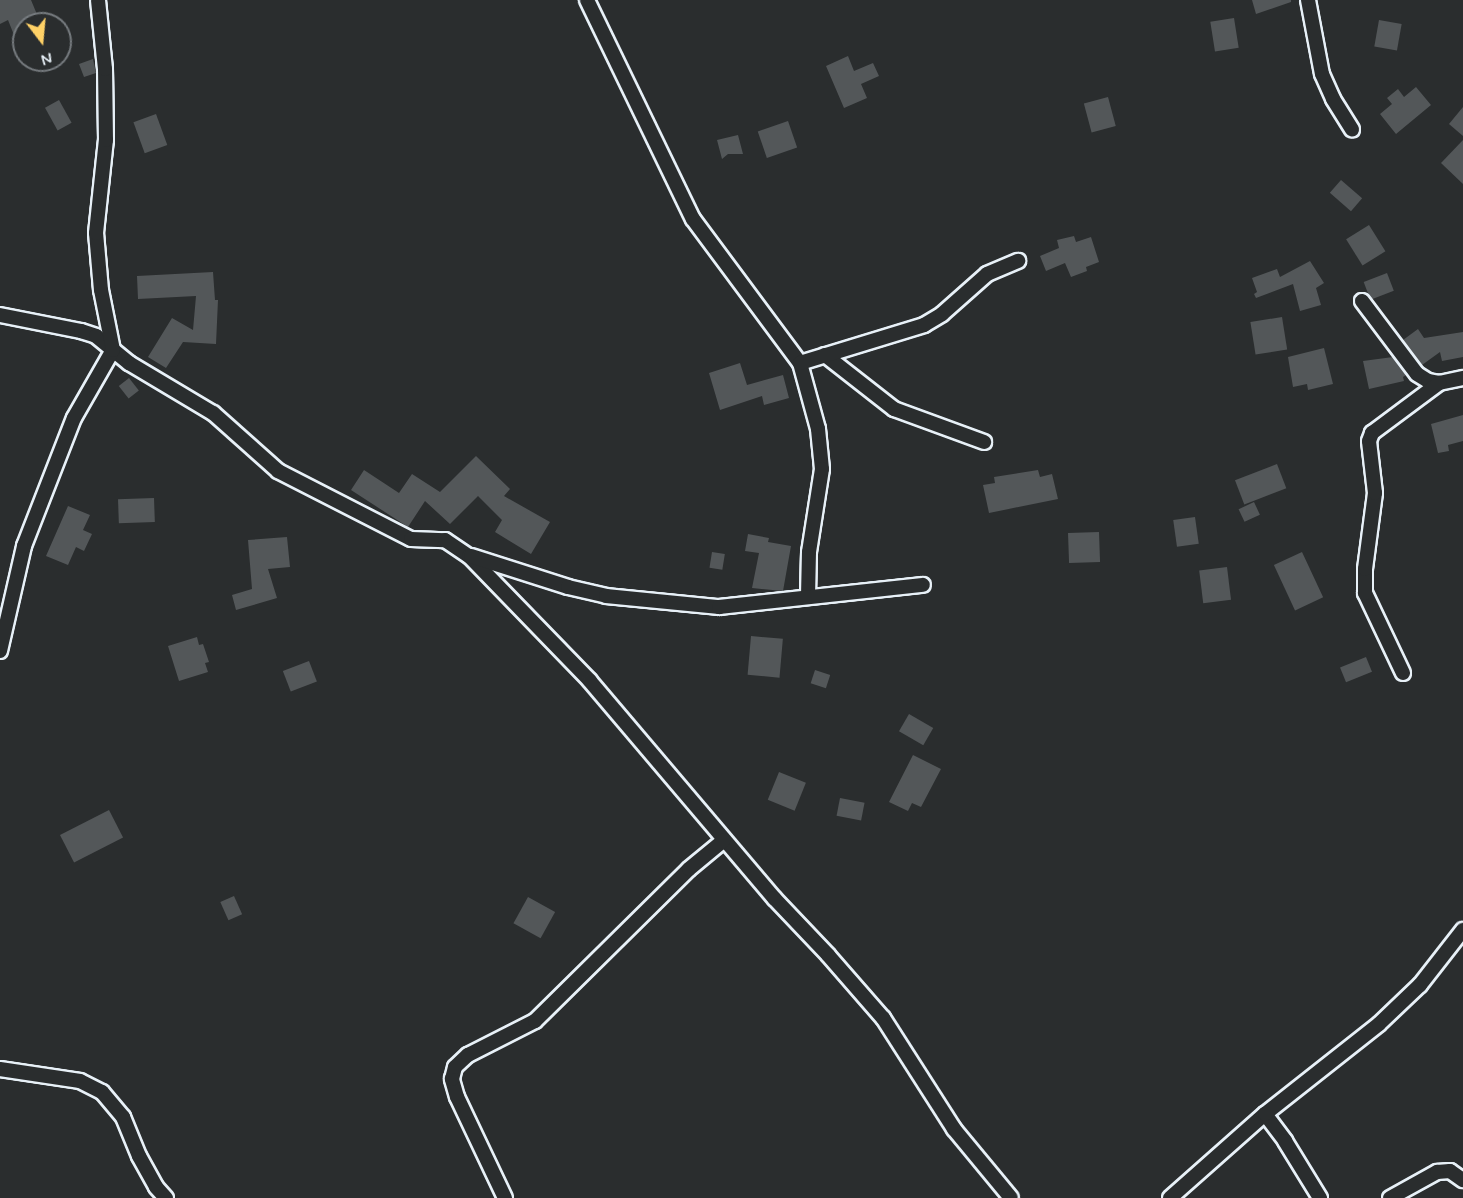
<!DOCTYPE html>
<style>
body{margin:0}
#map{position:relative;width:1463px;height:1198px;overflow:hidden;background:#2a2d2e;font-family:Mynerve,sans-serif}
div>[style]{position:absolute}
.building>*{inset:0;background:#535759;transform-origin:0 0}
.roads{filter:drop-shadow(2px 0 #e8f1f8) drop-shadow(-2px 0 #e8f1f8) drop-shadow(0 2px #e8f1f8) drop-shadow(0 -2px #e8f1f8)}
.minor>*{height:14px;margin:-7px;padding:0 7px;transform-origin:7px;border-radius:7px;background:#2a2d2e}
span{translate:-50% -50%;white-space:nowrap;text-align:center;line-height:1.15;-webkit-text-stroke:4.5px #2a2d2e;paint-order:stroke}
.north{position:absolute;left:12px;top:12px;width:60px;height:60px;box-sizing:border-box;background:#2a2d2e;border:2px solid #767b7f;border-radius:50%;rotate:164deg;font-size:16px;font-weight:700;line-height:24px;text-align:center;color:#e8f1f8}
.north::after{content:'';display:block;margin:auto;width:21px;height:27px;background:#ffd166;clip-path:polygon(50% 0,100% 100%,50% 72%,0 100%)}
</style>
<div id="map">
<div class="building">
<i style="clip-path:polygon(0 0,31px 0,41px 24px,24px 24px,24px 60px,8px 20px,0 24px)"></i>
<i style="clip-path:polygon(1252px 0,1291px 0,1291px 2px,1256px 14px)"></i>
<i style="left:1234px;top:18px;width:30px;height:24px;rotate:81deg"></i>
<i style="left:1379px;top:20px;width:23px;height:27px;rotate:10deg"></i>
<i style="clip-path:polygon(848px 56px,854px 71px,873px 63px,879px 76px,861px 84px,867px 98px,844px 108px,826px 66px)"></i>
<i style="clip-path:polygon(93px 59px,96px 73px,84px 77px,79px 64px)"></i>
<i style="clip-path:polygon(1416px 87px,1431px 105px,1396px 134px,1380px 114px,1392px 104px,1387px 98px,1398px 89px,1404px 97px)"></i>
<i style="left:1108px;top:97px;width:30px;height:25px;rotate:75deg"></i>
<i style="left:59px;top:100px;width:26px;height:16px;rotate:61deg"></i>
<i style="clip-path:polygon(1463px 107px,1463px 136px,1449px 124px)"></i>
<i style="left:156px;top:114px;width:33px;height:24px;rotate:70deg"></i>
<i style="left:788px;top:121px;width:28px;height:32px;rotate:71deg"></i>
<i style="clip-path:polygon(738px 135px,743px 154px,728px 154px,722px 159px,717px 140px)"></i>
<i style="clip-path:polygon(1463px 140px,1463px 184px,1441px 163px)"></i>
<i style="left:1341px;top:180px;width:28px;height:17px;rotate:41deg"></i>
<i style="left:1369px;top:225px;width:31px;height:27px;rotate:58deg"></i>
<i style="clip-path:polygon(1074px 236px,1076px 242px,1091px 237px,1099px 262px,1086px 267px,1087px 271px,1071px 277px,1065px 263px,1046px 271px,1040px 256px,1059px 248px,1057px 240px)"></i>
<i style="clip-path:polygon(1310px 261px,1324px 283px,1316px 288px,1321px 305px,1300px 311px,1293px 284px,1256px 298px,1254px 294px,1257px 292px,1252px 278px,1277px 269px,1280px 277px)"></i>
<i style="clip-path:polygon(213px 272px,215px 300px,218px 300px,216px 344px,183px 342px,166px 368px,148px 357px,172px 318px,193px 330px,196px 296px,138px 299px,137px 276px)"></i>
<i style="left:1387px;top:273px;width:19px;height:25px;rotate:69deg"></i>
<i style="left:1282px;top:317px;width:33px;height:32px;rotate:81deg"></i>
<i style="clip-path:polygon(1418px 329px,1424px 338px,1463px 332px,1463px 357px,1442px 361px,1440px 352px,1422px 365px,1403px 340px)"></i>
<i style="clip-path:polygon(1324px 348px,1333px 384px,1308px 390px,1307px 384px,1293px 387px,1288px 357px)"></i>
<i style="clip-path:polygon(1393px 357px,1406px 375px,1403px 377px,1404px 381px,1369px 389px,1363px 361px)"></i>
<i style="clip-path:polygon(740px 363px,747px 385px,783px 375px,789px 398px,764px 405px,762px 396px,720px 410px,709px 373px)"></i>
<i style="left:129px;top:378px;width:16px;height:13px;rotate:52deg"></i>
<i style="clip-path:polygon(1463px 415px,1463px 441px,1448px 445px,1449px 451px,1438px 453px,1431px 424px)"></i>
<i style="clip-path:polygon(476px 456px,510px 489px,504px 496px,550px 522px,531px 554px,495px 532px,502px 520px,478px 496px,450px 524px,425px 501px,408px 527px,351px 490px,364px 470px,399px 493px,412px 474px,440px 492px)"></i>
<i style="left:1277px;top:464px;width:26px;height:45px;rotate:69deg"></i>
<i style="clip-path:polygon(1038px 470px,1040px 477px,1052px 474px,1058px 499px,989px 513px,983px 485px,995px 483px,994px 477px)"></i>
<i style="left:154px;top:498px;width:24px;height:36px;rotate:88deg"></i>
<i style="left:1254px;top:502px;width:14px;height:17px;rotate:65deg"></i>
<i style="clip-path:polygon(68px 506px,90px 515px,83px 530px,92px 534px,84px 551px,76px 547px,68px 565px,46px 556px)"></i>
<i style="left:1195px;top:517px;width:27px;height:22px;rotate:82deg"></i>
<i style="left:1099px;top:532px;width:30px;height:31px;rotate:88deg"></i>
<i style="clip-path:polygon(748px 534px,769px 538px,768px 542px,791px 546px,783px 591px,752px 588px,759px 553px,745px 551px)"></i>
<i style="clip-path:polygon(287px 537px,290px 567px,268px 569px,277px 598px,236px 610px,232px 595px,252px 589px,248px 540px)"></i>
<i style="left:712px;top:552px;width:13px;height:16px;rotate:9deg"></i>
<i style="left:1302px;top:552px;width:50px;height:31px;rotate:65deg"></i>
<i style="left:1227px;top:567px;width:33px;height:28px;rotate:83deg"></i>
<i style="left:751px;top:636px;width:32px;height:39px;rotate:5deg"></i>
<i style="clip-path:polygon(197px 637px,199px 645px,203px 644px,209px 662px,205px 663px,208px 672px,179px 681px,168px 646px)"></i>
<i style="left:1366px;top:657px;width:16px;height:28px;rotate:68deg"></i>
<i style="left:309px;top:661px;width:22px;height:28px;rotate:69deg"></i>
<i style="left:815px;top:670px;width:16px;height:14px;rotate:18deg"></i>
<i style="left:909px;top:714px;width:28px;height:20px;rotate:30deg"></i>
<i style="clip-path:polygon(913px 755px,941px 769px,921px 807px,912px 803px,908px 811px,889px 802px)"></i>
<i style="left:779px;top:772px;width:29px;height:30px;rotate:22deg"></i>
<i style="left:840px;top:798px;width:25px;height:18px;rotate:11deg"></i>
<i style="left:109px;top:810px;width:31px;height:55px;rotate:63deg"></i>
<i style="left:234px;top:896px;width:20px;height:15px;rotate:66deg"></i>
<i style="left:528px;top:897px;width:31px;height:30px;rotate:29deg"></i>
</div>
<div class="roads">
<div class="minor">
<i style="left:587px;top:0;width:243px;rotate:64.2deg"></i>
<i style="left:693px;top:219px;width:179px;rotate:53.4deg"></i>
<i style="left:800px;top:363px;width:68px;rotate:74.7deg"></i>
<i style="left:818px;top:429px;width:40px;rotate:84.3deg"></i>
<i style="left:822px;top:469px;width:84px;rotate:98.9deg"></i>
<i style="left:809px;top:552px;width:45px;rotate:91.3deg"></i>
<i style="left:1308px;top:0;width:75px;rotate:79.3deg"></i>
<i style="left:1322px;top:74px;width:27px;rotate:66deg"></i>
<i style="left:1333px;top:99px;width:36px;rotate:58deg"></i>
<i style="left:1362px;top:301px;width:91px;rotate:53deg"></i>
<i style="left:1417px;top:374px;width:13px;rotate:32deg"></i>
<i style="left:1428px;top:381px;width:11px;rotate:10deg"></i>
<i style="left:1439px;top:383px;width:25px;rotate:-12deg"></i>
<i style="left:0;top:315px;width:83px;rotate:11.2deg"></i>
<i style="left:81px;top:331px;width:16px;rotate:18deg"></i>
<i style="left:96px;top:336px;width:43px;rotate:39.3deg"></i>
<i style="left:129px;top:363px;width:98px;rotate:30.8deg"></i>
<i style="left:213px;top:413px;width:87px;rotate:41.7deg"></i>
<i style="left:278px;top:471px;width:149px;rotate:27.1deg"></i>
<i style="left:411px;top:539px;width:34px;rotate:2deg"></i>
<i style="left:445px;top:540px;width:29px;rotate:34deg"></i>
<i style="left:469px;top:556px;width:174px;rotate:45.9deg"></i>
<i style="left:590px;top:681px;width:285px;rotate:49.7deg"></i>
<i style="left:774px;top:898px;width:79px;rotate:46.5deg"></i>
<i style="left:828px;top:955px;width:84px;rotate:48.9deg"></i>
<i style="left:883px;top:1018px;width:132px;rotate:57.4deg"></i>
<i style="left:954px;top:1129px;width:89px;rotate:50.4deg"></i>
<i style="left:825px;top:355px;width:88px;rotate:38deg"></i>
<i style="left:894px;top:409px;width:96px;rotate:20.1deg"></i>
<i style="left:800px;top:363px;width:130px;rotate:-17deg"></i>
<i style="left:924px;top:325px;width:21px;rotate:-31deg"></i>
<i style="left:942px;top:314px;width:60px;rotate:-41.6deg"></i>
<i style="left:987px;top:274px;width:34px;rotate:-23deg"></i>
<i style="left:471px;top:556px;width:102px;rotate:17.7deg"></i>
<i style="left:568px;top:587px;width:39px;rotate:13deg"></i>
<i style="left:606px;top:596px;width:114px;rotate:5.6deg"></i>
<i style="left:719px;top:607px;width:205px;rotate:-6.2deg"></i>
<i style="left:0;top:651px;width:108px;rotate:-77.1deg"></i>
<i style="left:24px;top:546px;width:137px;rotate:-68.7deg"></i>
<i style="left:74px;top:418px;width:78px;rotate:-60.2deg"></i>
<i style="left:113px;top:350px;width:61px;rotate:-101.3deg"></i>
<i style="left:101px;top:290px;width:57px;rotate:-95deg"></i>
<i style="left:96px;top:233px;width:94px;rotate:-83.9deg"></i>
<i style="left:106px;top:140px;width:71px;rotate:-90.8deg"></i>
<i style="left:105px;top:69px;width:69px;rotate:-95.8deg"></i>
<i style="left:1403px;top:673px;width:89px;rotate:-115.4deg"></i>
<i style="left:1365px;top:593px;width:24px;rotate:-90deg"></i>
<i style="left:1365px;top:569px;width:77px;rotate:-82.5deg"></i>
<i style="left:1375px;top:493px;width:52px;rotate:-96.6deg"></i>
<i style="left:1369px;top:441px;width:9px;rotate:-69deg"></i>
<i style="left:1372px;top:433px;width:84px;rotate:-36.7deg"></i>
<i style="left:0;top:1069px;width:81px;rotate:8.5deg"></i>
<i style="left:80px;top:1081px;width:25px;rotate:27deg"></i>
<i style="left:102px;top:1092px;width:33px;rotate:50deg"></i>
<i style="left:123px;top:1117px;width:42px;rotate:67.7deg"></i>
<i style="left:139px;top:1156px;width:35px;rotate:61deg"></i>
<i style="left:156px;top:1187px;width:15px;rotate:48deg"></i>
<i style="left:1265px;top:1114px;width:34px;rotate:53deg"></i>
<i style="left:1285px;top:1141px;width:67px;rotate:58.4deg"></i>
<i style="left:505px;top:1198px;width:112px;rotate:-115.4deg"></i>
<i style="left:457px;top:1097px;width:19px;rotate:-106deg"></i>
<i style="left:452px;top:1079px;width:12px;rotate:-76deg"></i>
<i style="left:455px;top:1067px;width:18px;rotate:-43deg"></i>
<i style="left:468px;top:1055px;width:75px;rotate:-26.9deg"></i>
<i style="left:535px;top:1021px;width:216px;rotate:-44.6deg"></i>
<i style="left:689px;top:869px;width:45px;rotate:-39.6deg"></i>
<i style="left:1170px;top:1198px;width:127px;rotate:-41.5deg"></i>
<i style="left:1265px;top:1114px;width:145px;rotate:-38.3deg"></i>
<i style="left:1379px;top:1024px;width:57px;rotate:-43.6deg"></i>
<i style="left:1420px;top:985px;width:70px;rotate:-52deg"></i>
<i style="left:1390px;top:1198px;width:54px;rotate:-29deg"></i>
<i style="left:1437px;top:1172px;width:13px;rotate:-4deg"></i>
<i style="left:1450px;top:1171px;width:16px;rotate:35deg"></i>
</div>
</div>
<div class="north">N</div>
</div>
